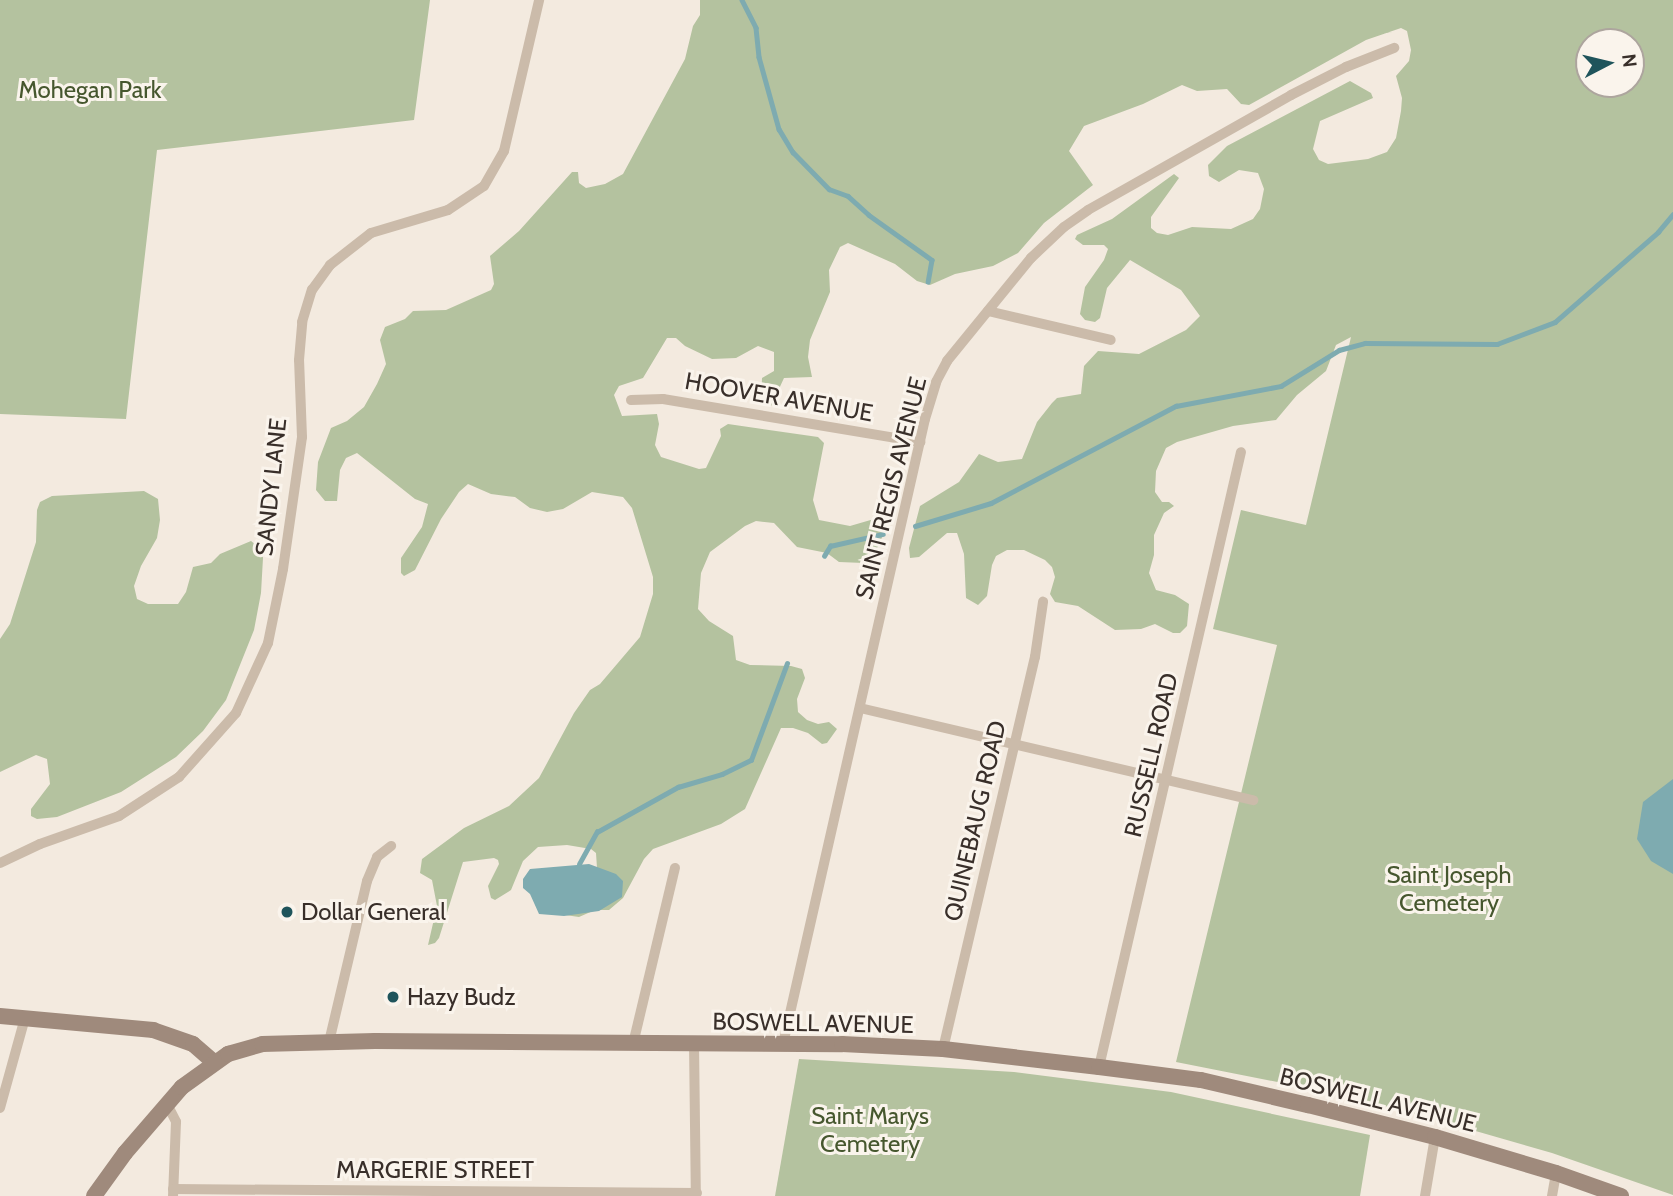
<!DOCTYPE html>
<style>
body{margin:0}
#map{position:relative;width:1673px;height:1196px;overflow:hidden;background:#f3eadf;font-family:Cabin,sans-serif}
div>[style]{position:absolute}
.green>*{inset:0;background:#b4c29f}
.water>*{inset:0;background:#7eabb0}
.stream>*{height:4.5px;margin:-2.25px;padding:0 2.25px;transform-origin:2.25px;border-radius:2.25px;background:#7eabb0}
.street>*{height:10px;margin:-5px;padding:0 5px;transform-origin:5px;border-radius:5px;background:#cbbbaa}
.secondary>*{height:16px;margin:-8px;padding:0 8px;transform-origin:8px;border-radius:8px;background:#9f8a7c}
.dots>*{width:19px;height:19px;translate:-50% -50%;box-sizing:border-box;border:4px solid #faf4ec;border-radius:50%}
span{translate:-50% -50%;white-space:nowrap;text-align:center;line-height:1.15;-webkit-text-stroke:6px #faf4ec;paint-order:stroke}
.park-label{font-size:24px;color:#46572e}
.street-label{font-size:24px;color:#392f2a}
.poi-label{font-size:24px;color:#392f2a}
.left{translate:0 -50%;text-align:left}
.north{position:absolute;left:1575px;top:28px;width:70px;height:70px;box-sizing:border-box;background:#faf4ec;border:2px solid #ada59e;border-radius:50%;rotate:83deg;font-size:19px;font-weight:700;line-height:28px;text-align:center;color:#392f2a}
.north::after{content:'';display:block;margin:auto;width:24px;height:32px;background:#1f545b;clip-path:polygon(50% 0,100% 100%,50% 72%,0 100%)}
</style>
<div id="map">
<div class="green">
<i style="clip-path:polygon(0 0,430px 0,414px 120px,157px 150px,126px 419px,0 414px)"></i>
<i style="clip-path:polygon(evenodd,700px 0,1673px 0,1673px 1195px,1552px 1153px,1413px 1113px,1318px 1090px,1176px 1062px,1277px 645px,1213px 629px,1227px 569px,1241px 510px,1306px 525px,1351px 337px,1336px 345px,1326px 371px,1297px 395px,1276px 420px,1233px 426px,1177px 442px,1166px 448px,1156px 471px,1155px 492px,1162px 502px,1169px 502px,1174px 506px,1164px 513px,1154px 535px,1154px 555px,1149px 573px,1156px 590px,1175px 595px,1189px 604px,1187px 626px,1180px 633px,1173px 633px,1155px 624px,1141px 629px,1115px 630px,1078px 606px,1055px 602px,1050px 594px,1055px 577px,1052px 567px,1045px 560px,1024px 550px,1007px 550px,996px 556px,992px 565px,987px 596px,978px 605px,966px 598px,964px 554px,957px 533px,947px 533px,919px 557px,910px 558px,909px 548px,920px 506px,959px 482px,979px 454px,998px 462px,1022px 459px,1037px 422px,1052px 403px,1057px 398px,1081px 394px,1084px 366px,1098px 351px,1139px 354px,1186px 330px,1200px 316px,1181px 290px,1130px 260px,1107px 288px,1100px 318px,1095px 322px,1085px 320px,1080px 314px,1085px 287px,1104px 260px,1108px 249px,1104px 245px,1083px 245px,1075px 239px,1077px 235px,1112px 219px,1174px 174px,1179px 178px,1151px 217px,1151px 228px,1157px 233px,1168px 235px,1192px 227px,1231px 229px,1253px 219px,1260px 209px,1264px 189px,1258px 173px,1239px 170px,1219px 182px,1209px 176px,1208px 165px,1227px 146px,1350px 81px,1371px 93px,1373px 98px,1320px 121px,1313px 149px,1319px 160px,1328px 164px,1368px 159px,1387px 152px,1396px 138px,1401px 111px,1402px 98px,1396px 76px,1409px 61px,1411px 50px,1407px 31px,1401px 28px,1366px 40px,1249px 105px,1241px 104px,1227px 89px,1197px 91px,1182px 85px,1143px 104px,1084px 126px,1069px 151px,1093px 185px,1044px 223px,1018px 253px,993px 266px,955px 274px,930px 285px,917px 281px,895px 264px,848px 243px,840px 247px,829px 270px,830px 292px,810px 340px,808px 357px,812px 377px,784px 378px,771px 406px,761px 403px,762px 378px,774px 371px,774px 352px,758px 346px,736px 358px,712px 359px,685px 346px,676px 338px,667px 338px,643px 378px,619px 386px,614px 395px,622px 416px,657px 414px,659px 424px,655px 445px,661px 457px,699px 469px,706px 468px,721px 436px,720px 429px,728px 424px,818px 437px,824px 443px,813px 500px,819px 520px,850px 526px,874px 519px,884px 520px,883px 535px,874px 555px,864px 563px,839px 562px,827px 553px,797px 547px,774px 523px,756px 521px,745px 526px,710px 552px,701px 573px,698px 609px,709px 621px,733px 636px,736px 660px,750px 665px,791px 666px,802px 669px,805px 678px,797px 699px,798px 712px,807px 720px,818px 724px,829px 722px,837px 729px,827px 743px,822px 744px,808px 733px,793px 728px,781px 728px,745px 809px,721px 824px,653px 849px,644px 859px,623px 898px,609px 910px,595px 910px,579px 917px,565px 915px,597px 868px,596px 853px,591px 849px,567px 845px,538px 847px,523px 861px,511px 890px,495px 900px,491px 898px,488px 886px,499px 864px,498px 860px,494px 858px,463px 862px,439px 938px,435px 943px,428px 945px,437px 906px,432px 880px,420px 873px,422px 859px,464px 828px,509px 806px,539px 778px,574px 713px,590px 690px,600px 684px,640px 637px,653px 594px,653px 577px,632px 508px,623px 497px,592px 492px,563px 509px,547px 512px,530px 508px,515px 497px,491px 494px,468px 484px,459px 492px,441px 519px,415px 570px,404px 576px,401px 573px,401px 558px,422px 527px,428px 504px,415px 499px,357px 453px,346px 458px,340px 470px,337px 501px,325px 501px,316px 490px,318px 462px,331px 428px,347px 421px,364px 407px,377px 384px,386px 364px,380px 340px,385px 327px,405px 319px,413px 311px,446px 310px,491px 290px,494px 284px,490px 256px,519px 231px,572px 172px,578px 172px,579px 183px,586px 188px,605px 184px,623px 174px,685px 59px,693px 26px,700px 15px,700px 0,1589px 42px,1631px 42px,1631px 84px,1589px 84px,1589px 42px)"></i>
<i style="clip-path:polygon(144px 491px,158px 499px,160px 520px,157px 538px,141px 566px,134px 586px,137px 599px,148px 604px,178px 604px,186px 592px,193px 567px,211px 563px,220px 554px,251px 541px,262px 550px,263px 558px,261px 593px,254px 630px,226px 700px,203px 731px,176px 757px,121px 792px,57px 817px,37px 819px,31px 816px,31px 809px,50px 784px,47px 759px,36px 755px,0 772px,0 639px,10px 624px,36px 542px,37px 510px,40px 502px,52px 496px)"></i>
<i style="clip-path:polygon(799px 1059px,1014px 1072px,1171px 1092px,1370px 1135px,1360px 1196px,775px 1196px)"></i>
</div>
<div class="water">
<i style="clip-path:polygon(1673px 779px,1673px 874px,1651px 861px,1637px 839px,1643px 802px)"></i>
<i style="clip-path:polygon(589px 864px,616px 874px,623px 881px,622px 897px,599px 911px,564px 916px,539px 914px,530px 894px,523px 888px,523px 879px,530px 869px)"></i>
</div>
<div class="stream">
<i style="left:742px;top:0;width:31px;rotate:63deg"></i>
<i style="left:756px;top:28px;width:29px;rotate:84deg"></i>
<i style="left:759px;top:57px;width:75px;rotate:74.5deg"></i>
<i style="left:779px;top:129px;width:27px;rotate:59deg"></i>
<i style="left:793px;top:152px;width:52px;rotate:45.8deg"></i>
<i style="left:829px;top:189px;width:20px;rotate:20deg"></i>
<i style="left:848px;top:196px;width:28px;rotate:42deg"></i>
<i style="left:869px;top:215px;width:77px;rotate:35.5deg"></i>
<i style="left:932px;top:260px;width:22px;rotate:100deg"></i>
<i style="left:915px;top:526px;width:79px;rotate:-16.8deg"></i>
<i style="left:991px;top:503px;width:209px;rotate:-27.7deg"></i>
<i style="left:1176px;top:406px;width:107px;rotate:-10.8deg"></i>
<i style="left:1281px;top:386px;width:68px;rotate:-31.8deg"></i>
<i style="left:1339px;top:350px;width:27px;rotate:-15deg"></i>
<i style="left:1365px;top:343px;width:132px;rotate:0.4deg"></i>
<i style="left:1497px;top:344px;width:62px;rotate:-20.8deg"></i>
<i style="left:1555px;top:322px;width:137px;rotate:-41.1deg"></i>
<i style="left:1658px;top:232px;width:23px;rotate:-50deg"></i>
<i style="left:824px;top:556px;width:12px;rotate:-59deg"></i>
<i style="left:830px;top:546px;width:54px;rotate:-12.8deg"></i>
<i style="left:579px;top:864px;width:37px;rotate:-61deg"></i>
<i style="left:597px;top:832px;width:93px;rotate:-29.1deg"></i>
<i style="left:678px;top:787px;width:46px;rotate:-16.5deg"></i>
<i style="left:722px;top:774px;width:32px;rotate:-26deg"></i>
<i style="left:751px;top:760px;width:103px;rotate:-69.6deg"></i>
</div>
<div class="street">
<i style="left:988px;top:311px;width:126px;rotate:13.3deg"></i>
<i style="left:631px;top:400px;width:32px;rotate:-2deg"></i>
<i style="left:663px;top:399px;width:261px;rotate:9.5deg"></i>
<i style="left:860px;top:708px;width:404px;rotate:13.2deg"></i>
<i style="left:0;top:863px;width:44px;rotate:-25.4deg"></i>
<i style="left:40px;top:844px;width:84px;rotate:-19.5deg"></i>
<i style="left:119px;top:816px;width:72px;rotate:-33deg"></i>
<i style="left:179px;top:777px;width:86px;rotate:-48.3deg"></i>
<i style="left:236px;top:713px;width:77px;rotate:-65.4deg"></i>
<i style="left:268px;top:643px;width:76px;rotate:-78.5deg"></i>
<i style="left:283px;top:569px;width:133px;rotate:-81.8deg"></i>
<i style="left:302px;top:437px;width:77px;rotate:-92.2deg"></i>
<i style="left:299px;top:360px;width:38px;rotate:-85deg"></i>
<i style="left:302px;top:322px;width:34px;rotate:-73deg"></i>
<i style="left:312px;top:290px;width:31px;rotate:-54deg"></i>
<i style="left:330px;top:265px;width:52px;rotate:-38deg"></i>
<i style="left:371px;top:233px;width:80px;rotate:-16.6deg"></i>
<i style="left:448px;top:210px;width:43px;rotate:-33.7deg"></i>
<i style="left:484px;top:186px;width:40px;rotate:-60.3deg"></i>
<i style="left:504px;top:151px;width:155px;rotate:-76.9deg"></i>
<i style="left:329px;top:1042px;width:165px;rotate:-76.7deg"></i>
<i style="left:367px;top:881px;width:26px;rotate:-67deg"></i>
<i style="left:377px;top:857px;width:18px;rotate:-38deg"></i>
<i style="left:694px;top:1043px;width:153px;rotate:89.3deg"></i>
<i style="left:633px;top:1044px;width:181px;rotate:-76.6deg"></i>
<i style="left:783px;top:1044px;width:641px;rotate:-77.2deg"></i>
<i style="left:925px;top:419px;width:39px;rotate:-73deg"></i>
<i style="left:936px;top:382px;width:24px;rotate:-62deg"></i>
<i style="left:947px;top:361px;width:133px;rotate:-50.8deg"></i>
<i style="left:1031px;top:258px;width:45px;rotate:-43.2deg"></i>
<i style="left:1064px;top:227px;width:29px;rotate:-35deg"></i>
<i style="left:1088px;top:210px;width:233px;rotate:-29.5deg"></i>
<i style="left:1291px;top:95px;width:62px;rotate:-27deg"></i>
<i style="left:1346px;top:67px;width:52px;rotate:-21.6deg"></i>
<i style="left:943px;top:1049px;width:403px;rotate:-76.8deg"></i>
<i style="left:1035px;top:657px;width:56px;rotate:-81.7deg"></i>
<i style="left:1099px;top:1067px;width:631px;rotate:-77deg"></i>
<i style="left:167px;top:1104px;width:20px;rotate:63deg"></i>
<i style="left:176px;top:1122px;width:74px;rotate:92.3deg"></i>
<i style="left:0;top:1108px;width:93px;rotate:-74.5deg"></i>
<i style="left:173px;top:1189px;width:524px;rotate:0.44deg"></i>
<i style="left:1425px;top:1196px;width:60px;rotate:-80.4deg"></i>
<i style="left:1552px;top:1196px;width:23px;rotate:-80deg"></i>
</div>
<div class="secondary">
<i style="left:0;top:1016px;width:154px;rotate:5.2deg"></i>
<i style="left:153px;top:1030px;width:42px;rotate:19.3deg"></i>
<i style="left:193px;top:1044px;width:28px;rotate:41deg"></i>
<i style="left:94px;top:1196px;width:53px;rotate:-54.2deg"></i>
<i style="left:125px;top:1153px;width:87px;rotate:-49.2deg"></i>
<i style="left:182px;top:1087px;width:57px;rotate:-35.7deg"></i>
<i style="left:228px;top:1054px;width:35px;rotate:-16deg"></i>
<i style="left:262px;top:1044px;width:113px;rotate:-1.5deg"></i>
<i style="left:375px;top:1041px;width:467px;rotate:0.4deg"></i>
<i style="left:842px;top:1044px;width:101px;rotate:2.8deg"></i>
<i style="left:943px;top:1049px;width:157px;rotate:6.6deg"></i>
<i style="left:1099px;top:1067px;width:103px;rotate:7.3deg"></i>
<i style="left:1201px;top:1080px;width:110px;rotate:13.2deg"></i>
<i style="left:1308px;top:1105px;width:131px;rotate:14.1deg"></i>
<i style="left:1435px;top:1137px;width:126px;rotate:16.6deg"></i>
<i style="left:1556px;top:1173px;width:69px;rotate:19.5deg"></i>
</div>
<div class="dots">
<i style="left:287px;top:912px;background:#1f545b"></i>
<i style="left:393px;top:997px;background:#1f545b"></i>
</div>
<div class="park-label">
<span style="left:90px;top:90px">Mohegan Park</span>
<span style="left:1449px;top:889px">Saint Joseph<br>Cemetery</span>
<span style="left:870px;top:1130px">Saint Marys<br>Cemetery</span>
</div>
<div class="street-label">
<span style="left:779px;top:397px;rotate:10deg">HOOVER AVENUE</span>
<span style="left:271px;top:487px;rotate:-84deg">SANDY LANE</span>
<span style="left:891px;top:488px;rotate:-76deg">SAINT REGIS AVENUE</span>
<span style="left:1151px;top:755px;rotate:-77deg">RUSSELL ROAD</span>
<span style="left:975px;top:821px;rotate:-77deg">QUINEBAUG ROAD</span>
<span style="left:813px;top:1023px;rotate:1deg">BOSWELL AVENUE</span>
<span style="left:1378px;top:1100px;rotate:14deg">BOSWELL AVENUE</span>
<span style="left:435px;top:1170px">MARGERIE STREET</span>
</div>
<div class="poi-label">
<span class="left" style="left:301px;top:912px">Dollar General</span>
<span class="left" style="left:407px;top:997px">Hazy Budz</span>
</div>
<div class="north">N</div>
</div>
